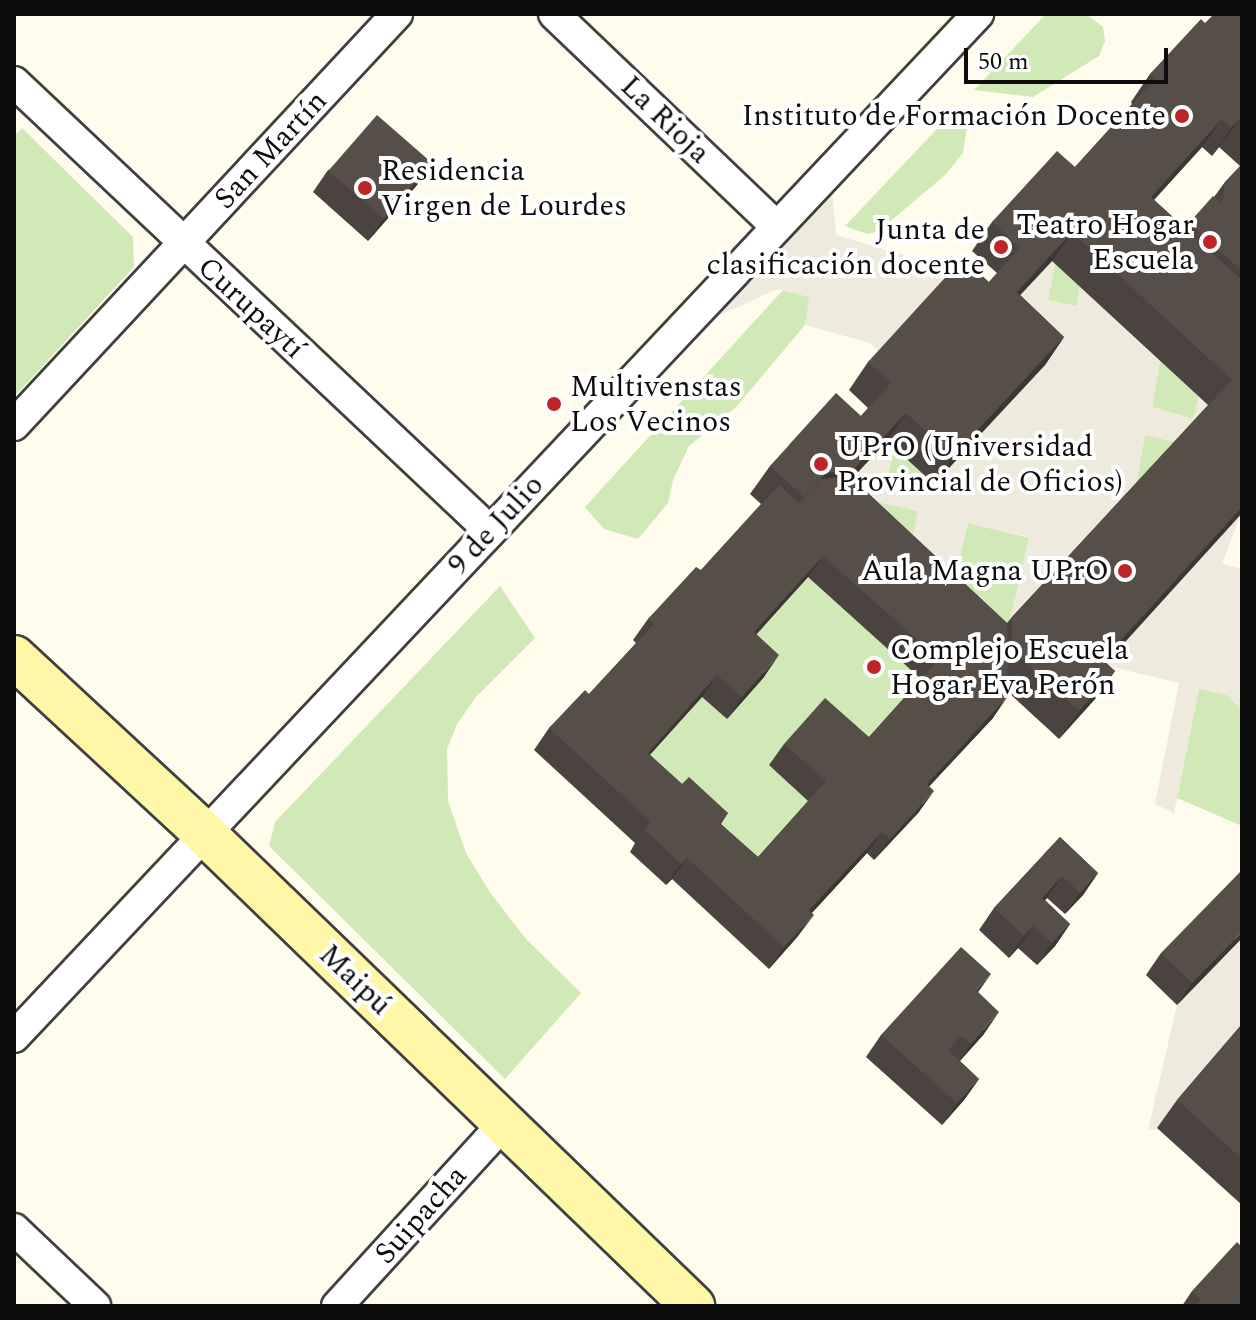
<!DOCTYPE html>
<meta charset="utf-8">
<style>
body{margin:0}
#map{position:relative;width:1256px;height:1320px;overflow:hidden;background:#fffced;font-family:Spectral,serif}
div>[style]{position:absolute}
.green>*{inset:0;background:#d0e9b7}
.plaza>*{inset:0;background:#eeeadd}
.roads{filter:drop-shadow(2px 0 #404040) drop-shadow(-2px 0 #404040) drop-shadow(0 2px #404040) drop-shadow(0 -2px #404040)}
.street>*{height:30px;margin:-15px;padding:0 15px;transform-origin:15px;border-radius:15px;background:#fff}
.secondary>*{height:42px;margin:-21px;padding:0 21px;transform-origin:21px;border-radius:21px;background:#fff7a8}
.wall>*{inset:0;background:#4a433f}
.shaded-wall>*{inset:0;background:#3c3733}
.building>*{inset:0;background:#564e49;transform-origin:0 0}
.dots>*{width:22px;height:22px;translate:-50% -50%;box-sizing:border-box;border:4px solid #fff;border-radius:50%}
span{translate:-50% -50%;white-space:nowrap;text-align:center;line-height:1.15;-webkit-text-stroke:8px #fff;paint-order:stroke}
.poi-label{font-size:30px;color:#0d0d0d}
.right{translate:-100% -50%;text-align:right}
.left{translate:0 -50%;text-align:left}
.street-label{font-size:30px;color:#0d0d0d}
.frame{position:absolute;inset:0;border:16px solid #0d0d0d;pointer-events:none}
.scale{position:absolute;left:964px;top:48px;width:204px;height:36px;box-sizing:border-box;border:4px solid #0d0d0d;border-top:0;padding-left:10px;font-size:24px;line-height:28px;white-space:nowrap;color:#0d0d0d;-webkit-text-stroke:6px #fff;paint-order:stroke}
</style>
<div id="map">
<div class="green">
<i style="clip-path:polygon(1046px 14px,1086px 14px,1103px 27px,1105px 41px,1099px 56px,1033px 97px,974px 90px)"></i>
<i style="clip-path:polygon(953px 112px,967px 127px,963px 153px,945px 175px,879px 231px,867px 234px,845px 226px)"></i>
<i style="clip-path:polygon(22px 128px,133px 237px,134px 267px,14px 397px,14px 136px)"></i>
<i style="clip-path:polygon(1055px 263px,1080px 286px,1077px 307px,1048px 300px)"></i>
<i style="clip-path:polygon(783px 290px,810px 297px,805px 325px,737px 406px,689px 446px,673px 480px,668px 503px,638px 539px,604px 529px,585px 507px)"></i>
<i style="clip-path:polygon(1160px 360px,1199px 397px,1193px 419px,1152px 407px)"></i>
<i style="clip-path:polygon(1145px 435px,1180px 443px,1135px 490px)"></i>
<i style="clip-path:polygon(894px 447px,936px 482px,934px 492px,887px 480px)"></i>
<i style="clip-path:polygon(878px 502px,919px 511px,956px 571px,968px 523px,1030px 538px,1008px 628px,871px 532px)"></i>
<i style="clip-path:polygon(808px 577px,924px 681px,743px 878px,633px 774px,702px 697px,727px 718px,739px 654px)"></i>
<i style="clip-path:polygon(500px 586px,535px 638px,476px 697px,457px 724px,447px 749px,448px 801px,466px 853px,489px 891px,526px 939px,581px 993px,505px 1079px,269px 846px,275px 822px)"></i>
<i style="clip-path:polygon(1199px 688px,1227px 695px,1242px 710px,1242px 826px,1177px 798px)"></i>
</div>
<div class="plaza">
<i style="clip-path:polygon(832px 190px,836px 235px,941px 266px,943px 286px,881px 354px,870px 343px,805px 325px,809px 297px,783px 290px,775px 290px,714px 318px)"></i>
<i style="clip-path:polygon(1052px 261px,1055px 263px,1048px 300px,1077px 306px,1080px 286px,1160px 360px,1152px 407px,1193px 419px,1199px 397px,1212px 408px,1180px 443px,1145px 435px,1135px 490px,1008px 628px,1029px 537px,968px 523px,956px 571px,907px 559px,918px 511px,878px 502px,871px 532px,834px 498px,887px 441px,894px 447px,887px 480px,934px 491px,997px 320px)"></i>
<i style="clip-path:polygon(1241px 514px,1222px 564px,1242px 569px,1242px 710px,1227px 695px,1199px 689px,1174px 813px,1155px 804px,1179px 683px,1104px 665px)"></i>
<i style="clip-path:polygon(1242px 938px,1242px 1044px,1234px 1038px,1157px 1129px,1148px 1130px,1177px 1005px)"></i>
</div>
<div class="roads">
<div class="street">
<i style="left:554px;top:14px;width:307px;rotate:43.7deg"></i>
<i style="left:14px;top:82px;width:654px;rotate:43.33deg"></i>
<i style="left:14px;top:425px;width:562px;rotate:-47.02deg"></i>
<i style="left:14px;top:1037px;width:1406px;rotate:-46.7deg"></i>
<i style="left:14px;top:1229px;width:112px;rotate:43.5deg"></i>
<i style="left:337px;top:1306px;width:248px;rotate:-47.6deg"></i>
</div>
<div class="secondary">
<i style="left:14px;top:657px;width:262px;rotate:42.8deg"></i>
<i style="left:206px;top:835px;width:678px;rotate:44.04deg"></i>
</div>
</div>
<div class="wall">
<i style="clip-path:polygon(evenodd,1242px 14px,1242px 513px,1106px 663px,1115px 671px,1095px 699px,1059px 739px,1008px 692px,993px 718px,929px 786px,919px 812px,874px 860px,867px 853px,812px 913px,798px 936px,769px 969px,672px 879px,666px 885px,630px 852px,635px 843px,534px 750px,549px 728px,589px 694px,636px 643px,633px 640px,648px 619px,701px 570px,761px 504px,750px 494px,770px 466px,861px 416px,868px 408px,849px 390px,868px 362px,989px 282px,997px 273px,972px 251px,992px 222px,1075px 167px,1132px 104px,1131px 102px,1150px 74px,1205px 23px,1242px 14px,1202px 147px,1212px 156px,1219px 147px,1240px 166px,1225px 182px,1214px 197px,1185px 228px,1154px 200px,1202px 147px,1242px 14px,1052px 261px,1208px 405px,1012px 617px,1007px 623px,852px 478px,887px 441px,934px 484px,1045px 365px,1064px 337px,1020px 295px,1052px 261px,1242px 14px,808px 577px,921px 679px,869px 737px,784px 744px,769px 765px,808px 801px,758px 857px,721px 824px,728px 813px,682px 784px,650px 755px,702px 697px,727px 719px,764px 677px,756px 634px,808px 577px)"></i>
<i style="clip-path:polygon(432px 163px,417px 185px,368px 241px,313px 192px,328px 170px)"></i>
<i style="clip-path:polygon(1060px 837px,1098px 873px,1083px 895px,1065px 914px,1047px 898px,1045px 900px,1070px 924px,1055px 946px,1037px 965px,1018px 948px,1009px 958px,979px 930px,994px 908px)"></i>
<i style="clip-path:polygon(1242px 938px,1177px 1005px,1146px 975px,1161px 953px)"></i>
<i style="clip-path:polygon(978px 992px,984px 1034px,960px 1061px,979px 1079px,964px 1100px,942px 1125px,866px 1057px,881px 1035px)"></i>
<i style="clip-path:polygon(1242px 1024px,1242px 1205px,1157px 1128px,1177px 1100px)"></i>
<i style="clip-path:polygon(1192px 1291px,1242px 1306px,1182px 1306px)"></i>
</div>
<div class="shaded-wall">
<i style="clip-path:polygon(1222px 119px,1202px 147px,1131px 225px,1151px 197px)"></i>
<i style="clip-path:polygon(1239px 119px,1219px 147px,1212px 156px,1231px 128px)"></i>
<i style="clip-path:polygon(432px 163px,417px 185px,368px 241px,383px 219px)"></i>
<i style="clip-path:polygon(1072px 232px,1052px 261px,997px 320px,1017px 292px)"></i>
<i style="clip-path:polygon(1064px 337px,1045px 365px,934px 484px,953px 456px)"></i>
<i style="clip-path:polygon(906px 413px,887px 441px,834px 498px,784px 525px,804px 497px,826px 473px)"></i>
<i style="clip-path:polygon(1242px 507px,1242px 513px,1083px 688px,1103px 660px)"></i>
<i style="clip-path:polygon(823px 556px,808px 577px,739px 654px,754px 632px)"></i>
<i style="clip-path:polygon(779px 655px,764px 677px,727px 719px,742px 697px)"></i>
<i style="clip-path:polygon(1115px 671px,1095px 699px,1059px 739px,1079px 711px)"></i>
<i style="clip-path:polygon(717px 675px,702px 697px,632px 774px,648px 753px)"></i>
<i style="clip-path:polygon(1008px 696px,993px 718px,912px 805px,927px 784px)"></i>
<i style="clip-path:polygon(934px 791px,919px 812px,874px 860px,890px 839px)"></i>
<i style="clip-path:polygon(882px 832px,867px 853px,794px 932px,809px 910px)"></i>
<i style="clip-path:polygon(687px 858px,672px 879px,666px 885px,681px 864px)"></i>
<i style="clip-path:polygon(1098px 873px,1083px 895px,1065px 914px,1080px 893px)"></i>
<i style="clip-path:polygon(1062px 876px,1047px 898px,1027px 919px,1042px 898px)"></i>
<i style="clip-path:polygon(814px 915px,798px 936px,769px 969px,784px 947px)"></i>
<i style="clip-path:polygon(1070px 924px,1055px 946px,1037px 965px,1052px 943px)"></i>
<i style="clip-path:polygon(1033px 926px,1018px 948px,1009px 958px,1024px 936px)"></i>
<i style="clip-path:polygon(1242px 932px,1242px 938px,1177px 1005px,1192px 983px)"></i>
<i style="clip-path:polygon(991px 974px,976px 995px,976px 990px)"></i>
<i style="clip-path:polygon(999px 1012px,984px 1034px,956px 1065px,971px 1044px)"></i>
<i style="clip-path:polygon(979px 1079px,964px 1100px,942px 1125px,957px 1103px)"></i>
</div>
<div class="building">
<i style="clip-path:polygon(1214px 14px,1242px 14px,1242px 122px,1239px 119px,1231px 128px,1222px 119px,1151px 197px,1242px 280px,1242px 507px,1103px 660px,1115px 671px,1079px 711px,1012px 650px,1012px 617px,1232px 380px,1072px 232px,1017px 292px,1064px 337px,953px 456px,906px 413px,854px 469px,826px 473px,804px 497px,770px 466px,836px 393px,861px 416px,891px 383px,868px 362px,963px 258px,989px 282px,1020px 248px,992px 222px,1057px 151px,1075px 167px,1155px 79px,1150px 74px,1201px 19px,1205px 23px)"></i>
<i style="left:377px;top:115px;width:73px;height:74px;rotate:41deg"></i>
<i style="clip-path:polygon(1241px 166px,1242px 166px,1242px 271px,1189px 223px,1213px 196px,1222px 204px,1225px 182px)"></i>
<i style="clip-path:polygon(evenodd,849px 476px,1007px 623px,1008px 696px,927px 784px,934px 791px,890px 839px,882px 832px,809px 910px,814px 915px,784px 947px,687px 858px,681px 864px,645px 830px,650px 821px,549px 728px,585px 690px,589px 694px,654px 624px,648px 619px,696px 567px,701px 570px,779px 485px,799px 503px,821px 479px,849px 476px,823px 556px,939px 659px,869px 737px,825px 698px,784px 744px,826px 781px,758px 857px,719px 823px,728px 813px,689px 777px,682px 784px,648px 753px,717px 675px,742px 697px,779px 655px,754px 632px,823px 556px)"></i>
<i style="clip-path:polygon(1060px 837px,1098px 873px,1080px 893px,1062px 876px,1042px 898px,1070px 924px,1052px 943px,1033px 926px,1024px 936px,994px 908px)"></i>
<i style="clip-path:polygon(1242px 870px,1242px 932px,1192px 983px,1161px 953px)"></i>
<i style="clip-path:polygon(961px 947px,991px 974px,976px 990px,999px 1012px,971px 1044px,961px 1036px,948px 1050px,979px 1079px,957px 1103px,881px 1035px)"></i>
<i style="clip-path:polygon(1242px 1024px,1242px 1159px,1177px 1100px)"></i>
<i style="clip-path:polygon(1237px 1242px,1242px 1247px,1242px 1306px,1195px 1306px,1201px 1300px,1192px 1291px)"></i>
</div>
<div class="dots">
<i style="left:1182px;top:116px;background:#bd2529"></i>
<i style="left:365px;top:188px;background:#bd2529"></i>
<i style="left:1210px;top:242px;background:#bd2529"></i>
<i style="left:1001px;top:247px;background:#bd2529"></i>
<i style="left:554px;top:404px;background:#bd2529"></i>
<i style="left:821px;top:464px;background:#bd2529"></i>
<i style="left:1125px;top:571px;background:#bd2529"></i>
<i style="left:874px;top:667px;background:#bd2529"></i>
</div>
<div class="poi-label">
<span class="right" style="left:1166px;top:116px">Instituto de Formación Docente</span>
<span class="left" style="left:381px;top:188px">Residencia<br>Virgen de Lourdes</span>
<span class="right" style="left:1194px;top:242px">Teatro Hogar<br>Escuela</span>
<span class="right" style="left:985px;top:247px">Junta de<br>clasificación docente</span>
<span class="left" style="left:570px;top:404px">Multivenstas<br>Los Vecinos</span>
<span class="left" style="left:837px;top:464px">UPrO (Universidad<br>Provincial de Oficios)</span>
<span class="right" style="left:1109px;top:571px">Aula Magna UPrO</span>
<span class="left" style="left:890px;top:667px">Complejo Escuela<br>Hogar Eva Perón</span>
</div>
<div class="street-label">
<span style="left:665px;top:120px;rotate:44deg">La Rioja</span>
<span style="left:271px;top:150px;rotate:-47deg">San Martín</span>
<span style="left:251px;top:308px;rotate:43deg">Curupaytí</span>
<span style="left:496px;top:525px;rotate:-47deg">9 de Julio</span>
<span style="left:355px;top:980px;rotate:44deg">Maipú</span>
<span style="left:421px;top:1215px;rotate:-48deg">Suipacha</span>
</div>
<div class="frame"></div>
<div class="scale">50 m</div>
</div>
